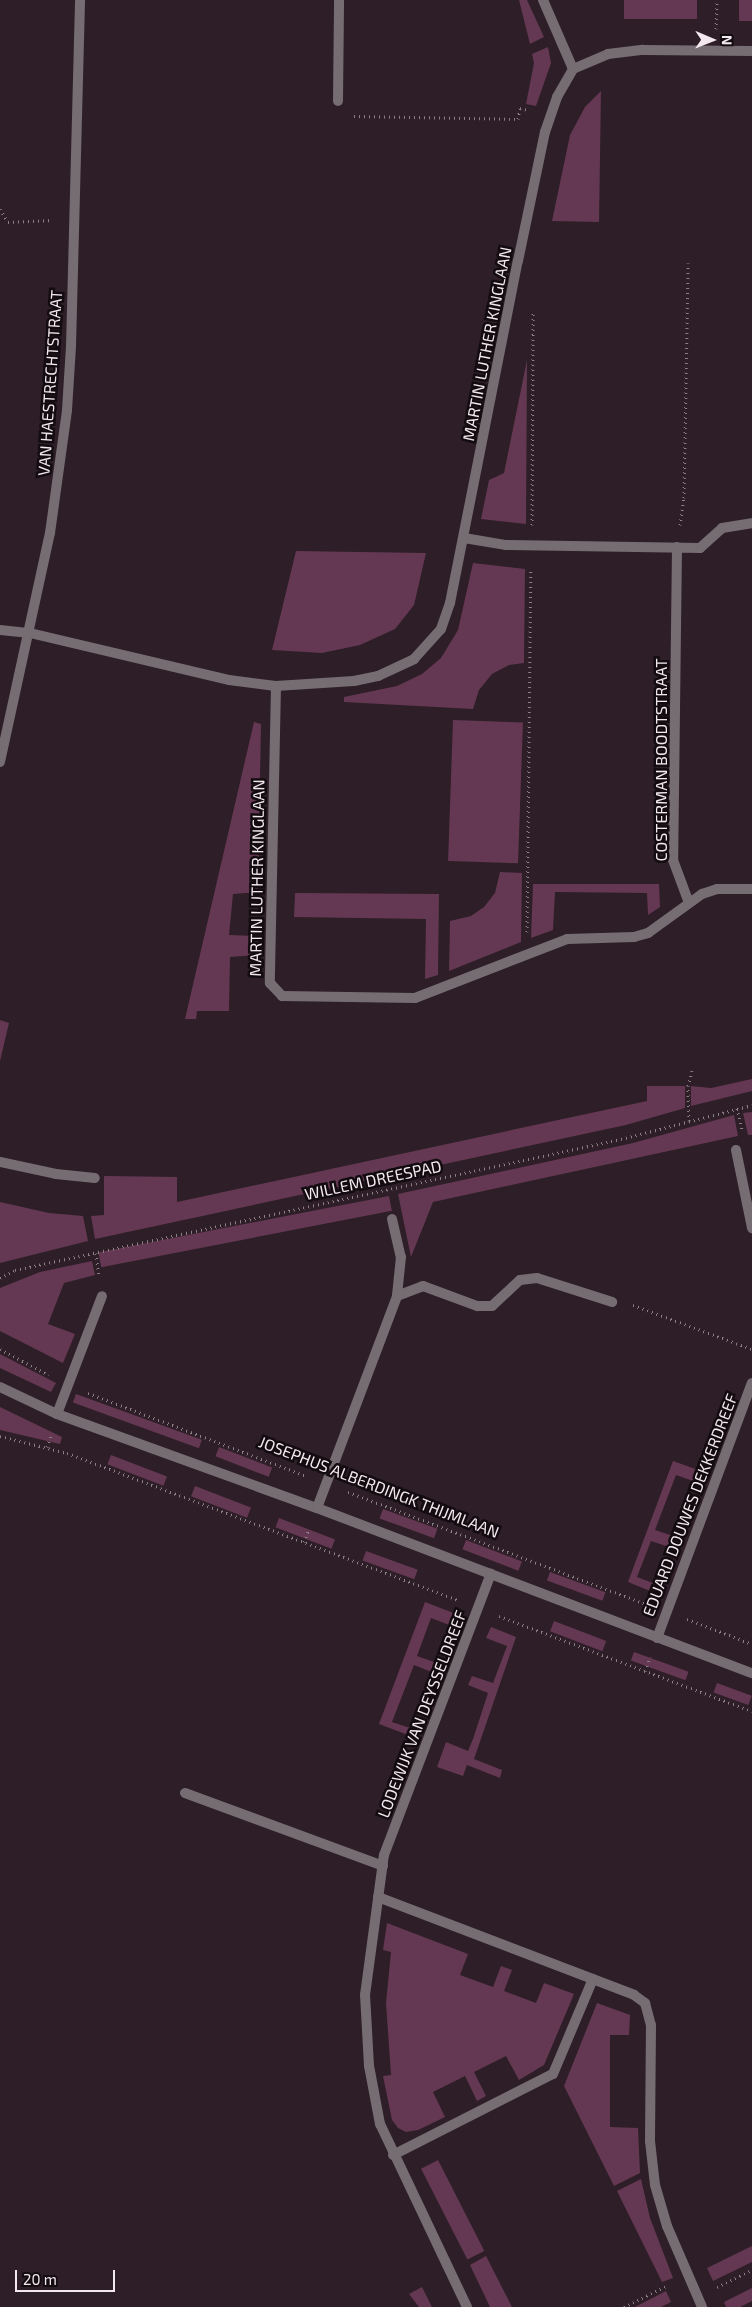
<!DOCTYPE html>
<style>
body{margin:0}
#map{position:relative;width:752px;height:2307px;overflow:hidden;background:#2e1e27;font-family:"Exo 2",sans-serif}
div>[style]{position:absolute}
.green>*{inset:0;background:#643852;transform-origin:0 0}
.path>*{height:3px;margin-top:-1.5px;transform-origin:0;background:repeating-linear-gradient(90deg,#8c7f86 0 1px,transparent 0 5px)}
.service>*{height:10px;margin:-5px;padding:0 5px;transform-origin:5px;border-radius:5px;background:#756d71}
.minor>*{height:10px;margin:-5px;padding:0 5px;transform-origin:5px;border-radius:5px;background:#756d71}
span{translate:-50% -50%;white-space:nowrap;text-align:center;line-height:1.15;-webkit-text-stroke:5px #120b0f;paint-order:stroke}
.street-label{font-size:16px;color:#f3e8ee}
.north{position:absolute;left:687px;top:15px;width:50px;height:50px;-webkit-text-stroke:4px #120b0f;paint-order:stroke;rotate:91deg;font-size:14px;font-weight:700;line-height:20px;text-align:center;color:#f3e8ee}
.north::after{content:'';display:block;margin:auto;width:18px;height:22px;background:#f3e8ee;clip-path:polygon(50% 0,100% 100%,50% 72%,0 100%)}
.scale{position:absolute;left:15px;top:2270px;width:100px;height:22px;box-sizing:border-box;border:2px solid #f3e8ee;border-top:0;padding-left:6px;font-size:15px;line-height:18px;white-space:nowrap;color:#f3e8ee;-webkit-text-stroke:4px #120b0f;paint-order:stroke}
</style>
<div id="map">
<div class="green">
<i style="clip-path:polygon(519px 0,527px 0,544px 37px,530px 44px)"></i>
<i style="left:624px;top:0;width:73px;height:19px"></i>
<i style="left:739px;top:0;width:13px;height:21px"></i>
<i style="clip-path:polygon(548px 47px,551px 63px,536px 106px,526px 104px,534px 63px,532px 54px)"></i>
<i style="clip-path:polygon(601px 91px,599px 222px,552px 221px,570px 135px,585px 107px)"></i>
<i style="clip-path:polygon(527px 360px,526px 524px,481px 519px,489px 480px,504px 473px)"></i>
<i style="clip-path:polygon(296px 551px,426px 553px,414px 605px,395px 629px,360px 645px,322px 653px,272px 650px)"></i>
<i style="clip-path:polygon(473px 563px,525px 569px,524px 663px,509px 665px,492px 674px,479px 690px,473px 709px,344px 702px,344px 697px,397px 686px,422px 674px,441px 658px,458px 630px)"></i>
<i style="left:453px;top:720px;width:70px;height:141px;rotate:2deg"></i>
<i style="clip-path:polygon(254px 722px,261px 724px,258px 892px,233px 894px,229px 935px,257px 936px,257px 955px,230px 957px,229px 1011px,197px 1011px,196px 1019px,185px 1019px)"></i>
<i style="clip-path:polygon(500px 872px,522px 873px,521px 942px,449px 971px,450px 921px,471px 916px,484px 907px,495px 893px)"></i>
<i style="clip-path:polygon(533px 884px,659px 884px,660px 907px,648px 915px,647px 893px,555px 892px,553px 930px,531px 938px)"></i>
<i style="clip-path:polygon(295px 893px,439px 894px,438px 975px,425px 979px,426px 919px,294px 917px)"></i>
<i style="clip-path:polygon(0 1020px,9px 1023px,0 1061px)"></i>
<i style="clip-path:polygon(752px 1079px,752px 1091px,691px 1106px,691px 1086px,711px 1088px)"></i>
<i style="clip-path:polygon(647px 1086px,685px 1086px,685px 1108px,626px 1125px,95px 1239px,91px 1216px,104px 1215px,104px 1176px,177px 1177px,177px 1202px,647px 1101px)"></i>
<i style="clip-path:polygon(752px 1112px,752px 1135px,748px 1135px,743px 1113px)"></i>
<i style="clip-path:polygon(734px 1115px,738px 1136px,433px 1202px,411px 1257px,398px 1194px,633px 1143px)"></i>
<i style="left:389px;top:1196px;width:15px;height:296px;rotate:79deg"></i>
<i style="clip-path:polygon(0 1202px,49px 1213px,83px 1216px,88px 1241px,0 1263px)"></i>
<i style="clip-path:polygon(92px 1261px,95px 1275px,64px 1283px,48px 1324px,75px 1334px,63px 1363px,0 1331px,0 1288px,40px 1272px)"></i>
<i style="clip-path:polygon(0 1354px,56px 1383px,51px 1392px,0 1368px)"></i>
<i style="left:76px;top:1394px;width:134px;height:9px;rotate:20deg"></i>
<i style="clip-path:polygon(0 1407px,62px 1437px,60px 1444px,0 1430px)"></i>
<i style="left:219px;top:1447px;width:57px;height:10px;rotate:21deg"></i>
<i style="left:111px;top:1455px;width:60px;height:10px;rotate:21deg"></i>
<i style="clip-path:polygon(673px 1461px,701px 1471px,696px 1482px,676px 1475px,655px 1530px,676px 1537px,672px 1548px,651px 1541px,637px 1577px,658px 1585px,655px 1593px,628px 1582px)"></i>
<i style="left:195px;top:1486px;width:60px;height:11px;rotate:21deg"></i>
<i style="left:383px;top:1509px;width:58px;height:10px;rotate:20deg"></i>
<i style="left:279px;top:1518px;width:60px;height:10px;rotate:21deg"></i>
<i style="left:466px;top:1540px;width:60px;height:10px;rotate:21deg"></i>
<i style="left:366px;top:1551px;width:55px;height:10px;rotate:20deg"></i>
<i style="left:550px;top:1572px;width:59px;height:9px;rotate:20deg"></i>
<i style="clip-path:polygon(425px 1602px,456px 1614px,452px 1626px,431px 1618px,417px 1656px,437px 1663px,434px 1673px,414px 1665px,392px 1722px,413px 1729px,408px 1735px,379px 1724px)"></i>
<i style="left:554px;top:1621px;width:56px;height:11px;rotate:21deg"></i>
<i style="clip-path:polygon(491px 1627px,516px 1637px,474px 1759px,502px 1770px,500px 1778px,467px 1765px,463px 1776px,437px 1767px,446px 1742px,468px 1751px,473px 1739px,488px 1693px,468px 1685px,472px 1676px,493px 1683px,507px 1646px,486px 1638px)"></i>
<i style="left:634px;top:1652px;width:58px;height:9px;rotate:20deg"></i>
<i style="left:717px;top:1683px;width:37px;height:10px;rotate:20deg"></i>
<i style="clip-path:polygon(387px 1923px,468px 1954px,460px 1975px,493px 1987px,501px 1966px,512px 1970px,504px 1991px,536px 2003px,544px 1983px,574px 1994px,544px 2065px,519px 2080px,506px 2056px,474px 2072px,486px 2096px,477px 2101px,465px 2076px,433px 2092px,445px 2117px,418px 2130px,406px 2132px,398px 2128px,392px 2120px,383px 2076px,391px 2075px,386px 2003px,391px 1952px,383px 1950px)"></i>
<i style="clip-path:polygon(597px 2003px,630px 2015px,629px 2035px,610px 2035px,610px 2127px,638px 2128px,640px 2173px,614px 2186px,564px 2086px)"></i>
<i style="left:438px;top:2160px;width:102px;height:19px;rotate:63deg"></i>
<i style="clip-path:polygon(641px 2179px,650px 2218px,673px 2278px,662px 2282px,617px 2191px)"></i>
<i style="clip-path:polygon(752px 2246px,752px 2262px,713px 2281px,707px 2268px)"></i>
<i style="clip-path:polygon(486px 2256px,512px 2307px,490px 2307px,470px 2265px)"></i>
<i style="clip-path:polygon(422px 2287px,432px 2307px,419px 2307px,409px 2294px)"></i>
<i style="clip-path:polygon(752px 2288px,752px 2301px,740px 2307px,726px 2307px,724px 2302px)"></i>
<i style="clip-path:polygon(666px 2291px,671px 2302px,661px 2307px,635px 2307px)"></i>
</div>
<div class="path">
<i style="left:716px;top:29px;width:29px;rotate:-88deg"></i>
<i style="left:354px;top:116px;width:164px;rotate:1deg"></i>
<i style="left:518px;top:119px;width:11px;rotate:-80deg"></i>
<i style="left:520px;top:108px;width:8px;rotate:14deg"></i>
<i style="left:0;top:209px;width:15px;rotate:58deg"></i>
<i style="left:8px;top:222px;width:45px;rotate:-2.5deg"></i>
<i style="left:532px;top:525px;width:214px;rotate:-89.7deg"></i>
<i style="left:680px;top:525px;width:27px;rotate:-82deg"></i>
<i style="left:684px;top:498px;width:235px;rotate:-89deg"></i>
<i style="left:527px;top:932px;width:364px;rotate:-89.4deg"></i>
<i style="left:737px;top:1108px;width:22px;rotate:77deg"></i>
<i style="left:689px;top:1121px;width:35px;rotate:-92deg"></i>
<i style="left:688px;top:1086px;width:16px;rotate:-75deg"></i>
<i style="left:96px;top:1253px;width:23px;rotate:83deg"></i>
<i style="left:0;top:1278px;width:17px;rotate:-28deg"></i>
<i style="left:15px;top:1270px;width:620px;rotate:-12.2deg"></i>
<i style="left:621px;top:1139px;width:135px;rotate:-14.5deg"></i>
<i style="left:633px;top:1305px;width:127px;rotate:20.3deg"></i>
<i style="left:0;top:1349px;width:55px;rotate:28deg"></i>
<i style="left:88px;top:1393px;width:234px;rotate:20.8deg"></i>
<i style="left:0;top:1436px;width:69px;rotate:14.2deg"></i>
<i style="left:67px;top:1453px;width:418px;rotate:20.6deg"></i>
<i style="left:47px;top:1447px;width:12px;rotate:-70deg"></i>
<i style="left:348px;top:1492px;width:318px;rotate:20.6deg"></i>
<i style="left:304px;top:1542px;width:14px;rotate:-69deg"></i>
<i style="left:499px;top:1616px;width:270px;rotate:20.6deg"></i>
<i style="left:687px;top:1619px;width:70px;rotate:21deg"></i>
<i style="left:645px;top:1671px;width:15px;rotate:-70deg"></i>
<i style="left:717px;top:2287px;width:39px;rotate:-26deg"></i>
<i style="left:624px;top:2307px;width:49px;rotate:-26.6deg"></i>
</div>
<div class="service">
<i style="left:338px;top:101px;width:101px;rotate:-89.4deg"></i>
</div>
<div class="minor">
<i style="left:543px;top:0;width:75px;rotate:66.5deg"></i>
<i style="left:464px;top:538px;width:43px;rotate:9.5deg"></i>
<i style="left:506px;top:545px;width:194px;rotate:0.9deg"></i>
<i style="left:700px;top:548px;width:30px;rotate:-42deg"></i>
<i style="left:722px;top:528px;width:30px;rotate:-9deg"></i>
<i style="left:677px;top:547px;width:313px;rotate:90.7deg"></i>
<i style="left:673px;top:860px;width:46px;rotate:69.6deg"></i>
<i style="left:0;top:630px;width:30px;rotate:6deg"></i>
<i style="left:30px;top:633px;width:204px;rotate:13.3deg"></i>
<i style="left:229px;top:680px;width:47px;rotate:7.3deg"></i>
<i style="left:276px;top:686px;width:78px;rotate:-3.7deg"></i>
<i style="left:354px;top:681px;width:25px;rotate:-12deg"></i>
<i style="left:378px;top:676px;width:40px;rotate:-25deg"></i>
<i style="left:414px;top:659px;width:40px;rotate:-48deg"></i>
<i style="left:441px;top:629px;width:28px;rotate:-71deg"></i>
<i style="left:450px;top:603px;width:349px;rotate:-78.8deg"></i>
<i style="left:518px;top:261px;width:132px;rotate:-78.2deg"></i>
<i style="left:545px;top:132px;width:37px;rotate:-71deg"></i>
<i style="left:557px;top:97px;width:32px;rotate:-60deg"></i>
<i style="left:573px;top:69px;width:38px;rotate:-23deg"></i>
<i style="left:608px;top:54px;width:35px;rotate:-7deg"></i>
<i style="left:643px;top:50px;width:109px;rotate:0.5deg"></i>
<i style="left:276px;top:686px;width:297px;rotate:91.2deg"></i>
<i style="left:270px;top:983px;width:18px;rotate:47deg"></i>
<i style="left:282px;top:996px;width:133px;rotate:0.9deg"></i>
<i style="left:415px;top:998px;width:163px;rotate:-21.2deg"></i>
<i style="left:567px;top:939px;width:67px;rotate:-1.7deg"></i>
<i style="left:634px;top:937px;width:15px;rotate:-16deg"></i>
<i style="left:648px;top:933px;width:67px;rotate:-35.8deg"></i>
<i style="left:702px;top:894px;width:16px;rotate:-18deg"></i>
<i style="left:717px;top:889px;width:35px"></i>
<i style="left:0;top:762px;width:234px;rotate:-77.7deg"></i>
<i style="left:50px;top:533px;width:124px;rotate:-82.1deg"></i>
<i style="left:67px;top:410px;width:64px;rotate:-86.4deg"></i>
<i style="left:71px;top:346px;width:346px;rotate:-88.5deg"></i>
<i style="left:736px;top:1150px;width:80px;rotate:78.4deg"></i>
<i style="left:0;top:1162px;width:57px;rotate:12.1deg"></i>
<i style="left:56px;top:1174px;width:39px;rotate:6deg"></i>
<i style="left:392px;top:1219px;width:39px;rotate:77deg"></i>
<i style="left:401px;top:1257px;width:39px;rotate:96deg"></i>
<i style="left:0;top:1387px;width:63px;rotate:25.3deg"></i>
<i style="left:57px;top:1414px;width:276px;rotate:19.9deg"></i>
<i style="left:317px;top:1508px;width:465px;rotate:20.8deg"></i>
<i style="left:57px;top:1414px;width:126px;rotate:-69.1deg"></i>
<i style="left:317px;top:1508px;width:227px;rotate:-69.3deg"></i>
<i style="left:397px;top:1296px;width:28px;rotate:-21deg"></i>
<i style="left:423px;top:1286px;width:58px;rotate:20.3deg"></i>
<i style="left:477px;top:1306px;width:15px"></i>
<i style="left:492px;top:1306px;width:38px;rotate:-43deg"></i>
<i style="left:520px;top:1280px;width:17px;rotate:-7deg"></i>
<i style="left:537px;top:1278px;width:79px;rotate:17.7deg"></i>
<i style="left:657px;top:1638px;width:272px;rotate:-69.6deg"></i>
<i style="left:185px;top:1793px;width:211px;rotate:20.2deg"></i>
<i style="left:378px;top:1897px;width:274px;rotate:20.9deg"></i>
<i style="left:634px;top:1995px;width:14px;rotate:36deg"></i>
<i style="left:645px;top:2003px;width:23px;rotate:75deg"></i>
<i style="left:651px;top:2025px;width:116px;rotate:90.5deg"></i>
<i style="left:650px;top:2141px;width:44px;rotate:83.5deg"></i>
<i style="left:655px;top:2185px;width:43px;rotate:73.7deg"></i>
<i style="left:667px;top:2226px;width:88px;rotate:66.6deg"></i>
<i style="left:393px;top:2155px;width:179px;rotate:-26.9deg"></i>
<i style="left:553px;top:2074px;width:103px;rotate:-67.2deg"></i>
<i style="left:467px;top:2307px;width:203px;rotate:-115.4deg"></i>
<i style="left:380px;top:2124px;width:59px;rotate:-100.7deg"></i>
<i style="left:369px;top:2066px;width:71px;rotate:-93.2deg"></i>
<i style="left:365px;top:1995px;width:141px;rotate:-82.3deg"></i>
<i style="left:384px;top:1855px;width:301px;rotate:-69.2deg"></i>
</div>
<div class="street-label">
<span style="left:487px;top:344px;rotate:-79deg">MARTIN LUTHER KINGLAAN</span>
<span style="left:50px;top:383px;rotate:-86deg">VAN HAESTRECHTSTRAAT</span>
<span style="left:661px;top:760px;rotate:-90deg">COSTERMAN BOODTSTRAAT</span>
<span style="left:257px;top:878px;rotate:-89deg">MARTIN LUTHER KINGLAAN</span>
<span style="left:373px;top:1180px;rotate:-12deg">WILLEM DREESPAD</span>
<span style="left:379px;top:1487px;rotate:21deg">JOSEPHUS ALBERDINGK THIJMLAAN</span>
<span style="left:690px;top:1505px;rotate:-69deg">EDUARD DOUWES DEKKERDREEF</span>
<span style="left:422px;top:1714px;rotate:-69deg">LODEWIJK VAN DEYSSELDREEF</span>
</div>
<div class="north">N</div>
<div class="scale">20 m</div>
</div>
